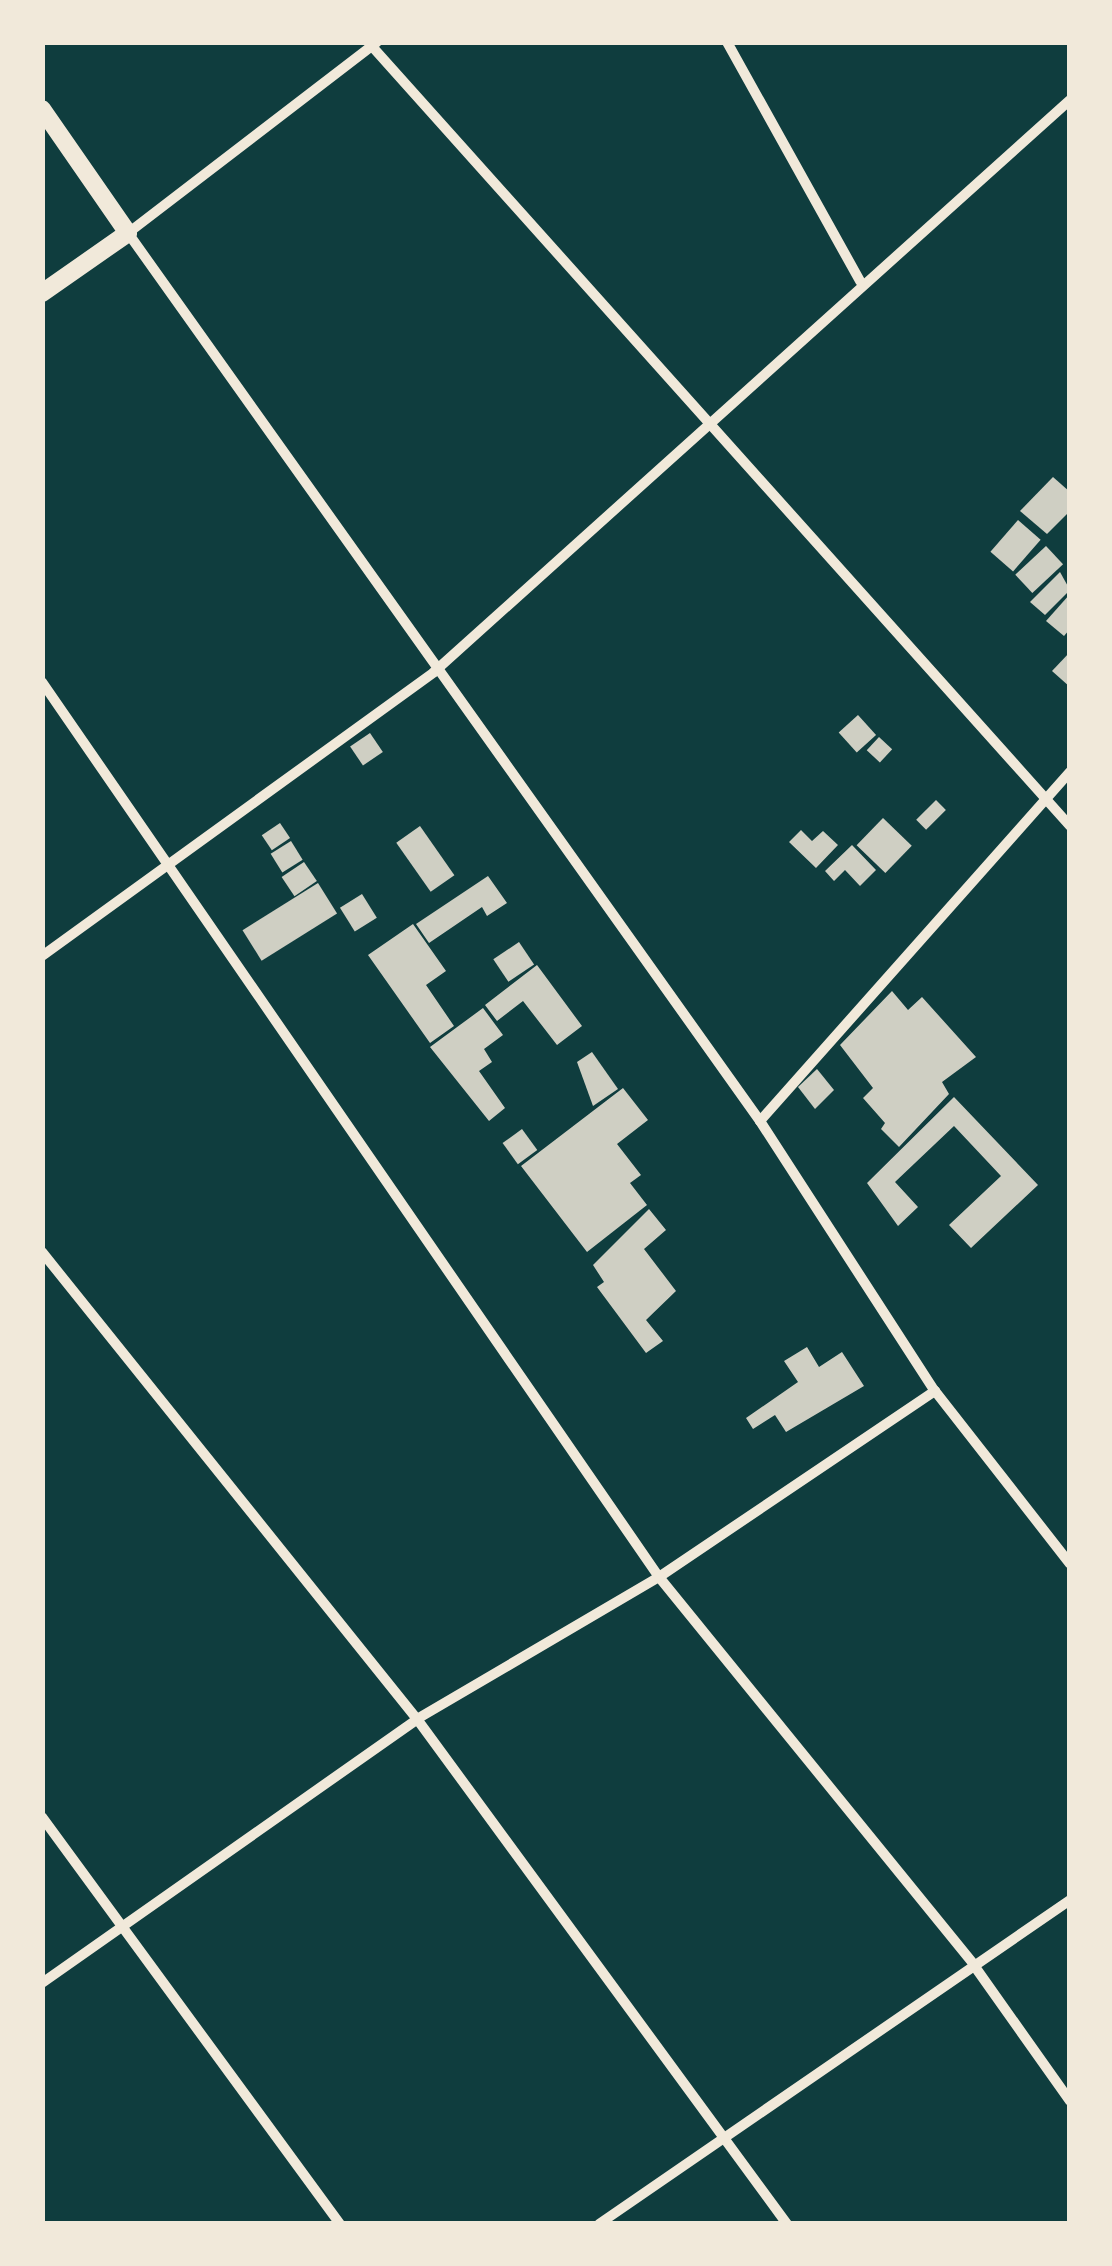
<!DOCTYPE html>
<style>
body{margin:0}
#map{position:relative;width:1112px;height:2266px;overflow:hidden;background:#0f3d3e;font-family:"Public Sans",sans-serif}
div>[style]{position:absolute}
.building>*{inset:0;background:#cfcfc3;transform-origin:0 0}
.minor>*{height:10px;margin:-5px;padding:0 5px;transform-origin:5px;border-radius:5px;background:#f1e9da}
.tertiary>*{height:18px;margin:-9px;padding:0 9px;transform-origin:9px;border-radius:9px;background:#f1e9da}
span{translate:-50% -50%;white-space:nowrap;text-align:center;line-height:1.15;-webkit-text-stroke:8px #f1e9da;paint-order:stroke}
.frame{position:absolute;inset:0;border:45px solid #f1e9da;pointer-events:none}
</style>
<div id="map">
<div class="building">
<i style="clip-path:polygon(1053px 477px,1070px 492px,1070px 511px,1047px 534px,1020px 511px)"></i>
<i style="left:1018px;top:520px;width:30px;height:42px;rotate:41deg"></i>
<i style="left:1046px;top:546px;width:25px;height:42px;rotate:47deg"></i>
<i style="clip-path:polygon(1060px 572px,1070px 590px,1045px 615px,1030px 602px)"></i>
<i style="clip-path:polygon(1070px 594px,1070px 629px,1064px 636px,1046px 621px)"></i>
<i style="clip-path:polygon(1070px 652px,1070px 687px,1052px 671px)"></i>
<i style="left:858px;top:715px;width:27px;height:26px;rotate:48deg"></i>
<i style="left:370px;top:733px;width:23px;height:24px;rotate:56deg"></i>
<i style="left:879px;top:737px;width:18px;height:18px;rotate:43deg"></i>
<i style="left:936px;top:800px;width:14px;height:28px;rotate:45deg"></i>
<i style="left:883px;top:818px;width:40px;height:38px;rotate:44deg"></i>
<i style="left:280px;top:823px;width:18px;height:22px;rotate:56deg"></i>
<i style="left:420px;top:826px;width:60px;height:29px;rotate:55deg"></i>
<i style="clip-path:polygon(801px 830px,812px 841px,823px 831px,838px 845px,816px 868px,789px 842px)"></i>
<i style="left:291px;top:841px;width:22px;height:24px;rotate:58deg"></i>
<i style="clip-path:polygon(852px 845px,876px 870px,860px 886px,845px 870px,834px 881px,825px 871px)"></i>
<i style="left:304px;top:862px;width:23px;height:27px;rotate:56deg"></i>
<i style="clip-path:polygon(488px 876px,507px 903px,487px 916px,482px 907px,429px 943px,416px 924px)"></i>
<i style="left:318px;top:883px;width:36px;height:89px;rotate:58deg"></i>
<i style="left:362px;top:894px;width:28px;height:26px;rotate:58deg"></i>
<i style="clip-path:polygon(413px 924px,446px 971px,426px 985px,454px 1026px,430px 1043px,368px 955px)"></i>
<i style="left:519px;top:942px;width:27px;height:31px;rotate:56deg"></i>
<i style="clip-path:polygon(537px 965px,582px 1026px,557px 1045px,523px 1001px,497px 1021px,485px 1005px)"></i>
<i style="clip-path:polygon(892px 991px,908px 1010px,922px 997px,976px 1057px,942px 1082px,949px 1094px,899px 1147px,881px 1129px,885px 1123px,863px 1098px,873px 1088px,840px 1045px)"></i>
<i style="clip-path:polygon(483px 1008px,503px 1035px,484px 1049px,492px 1062px,479px 1071px,505px 1108px,489px 1121px,430px 1047px)"></i>
<i style="clip-path:polygon(592px 1052px,618px 1089px,593px 1106px,577px 1062px)"></i>
<i style="clip-path:polygon(817px 1069px,834px 1090px,815px 1109px,798px 1087px)"></i>
<i style="clip-path:polygon(623px 1088px,648px 1120px,617px 1144px,641px 1175px,630px 1183px,647px 1205px,587px 1252px,521px 1166px)"></i>
<i style="clip-path:polygon(954px 1097px,1038px 1185px,971px 1248px,949px 1225px,1001px 1176px,954px 1126px,895px 1182px,918px 1207px,898px 1226px,867px 1183px)"></i>
<i style="left:522px;top:1129px;width:26px;height:24px;rotate:54deg"></i>
<i style="clip-path:polygon(649px 1209px,666px 1230px,644px 1249px,676px 1291px,646px 1320px,663px 1341px,646px 1353px,597px 1287px,604px 1282px,593px 1265px)"></i>
<i style="clip-path:polygon(807px 1347px,819px 1367px,842px 1352px,864px 1386px,786px 1432px,775px 1415px,753px 1429px,746px 1418px,798px 1382px,784px 1361px)"></i>
</div>
<div class="minor">
<i style="left:377px;top:42px;width:314px;rotate:142.5deg"></i>
<i style="left:128px;top:233px;width:1090px;rotate:54.56deg"></i>
<i style="left:760px;top:1121px;width:322px;rotate:57.1deg"></i>
<i style="left:935px;top:1391px;width:219px;rotate:52deg"></i>
<i style="left:727px;top:42px;width:274px;rotate:60.9deg"></i>
<i style="left:369px;top:43px;width:1051px;rotate:48.16deg"></i>
<i style="left:42px;top:682px;width:1087px;rotate:55.42deg"></i>
<i style="left:659px;top:1577px;width:498px;rotate:50.9deg"></i>
<i style="left:973px;top:1964px;width:168px;rotate:54.7deg"></i>
<i style="left:42px;top:956px;width:484px;rotate:-35.9deg"></i>
<i style="left:434px;top:672px;width:855px;rotate:-41.97deg"></i>
<i style="left:760px;top:1121px;width:467px;rotate:-48.4deg"></i>
<i style="left:42px;top:1252px;width:599px;rotate:51.24deg"></i>
<i style="left:417px;top:1719px;width:626px;rotate:53.77deg"></i>
<i style="left:42px;top:1817px;width:504px;rotate:53.79deg"></i>
<i style="left:42px;top:1983px;width:459px;rotate:-35.1deg"></i>
<i style="left:417px;top:1719px;width:281px;rotate:-30.4deg"></i>
<i style="left:659px;top:1577px;width:333px;rotate:-34deg"></i>
<i style="left:599px;top:2224px;width:572px;rotate:-34.52deg"></i>
</div>
<div class="tertiary">
<i style="left:42px;top:109px;width:151px;rotate:55.3deg"></i>
<i style="left:128px;top:233px;width:105px;rotate:145.1deg"></i>
</div>
<div class="frame"></div>
</div>
